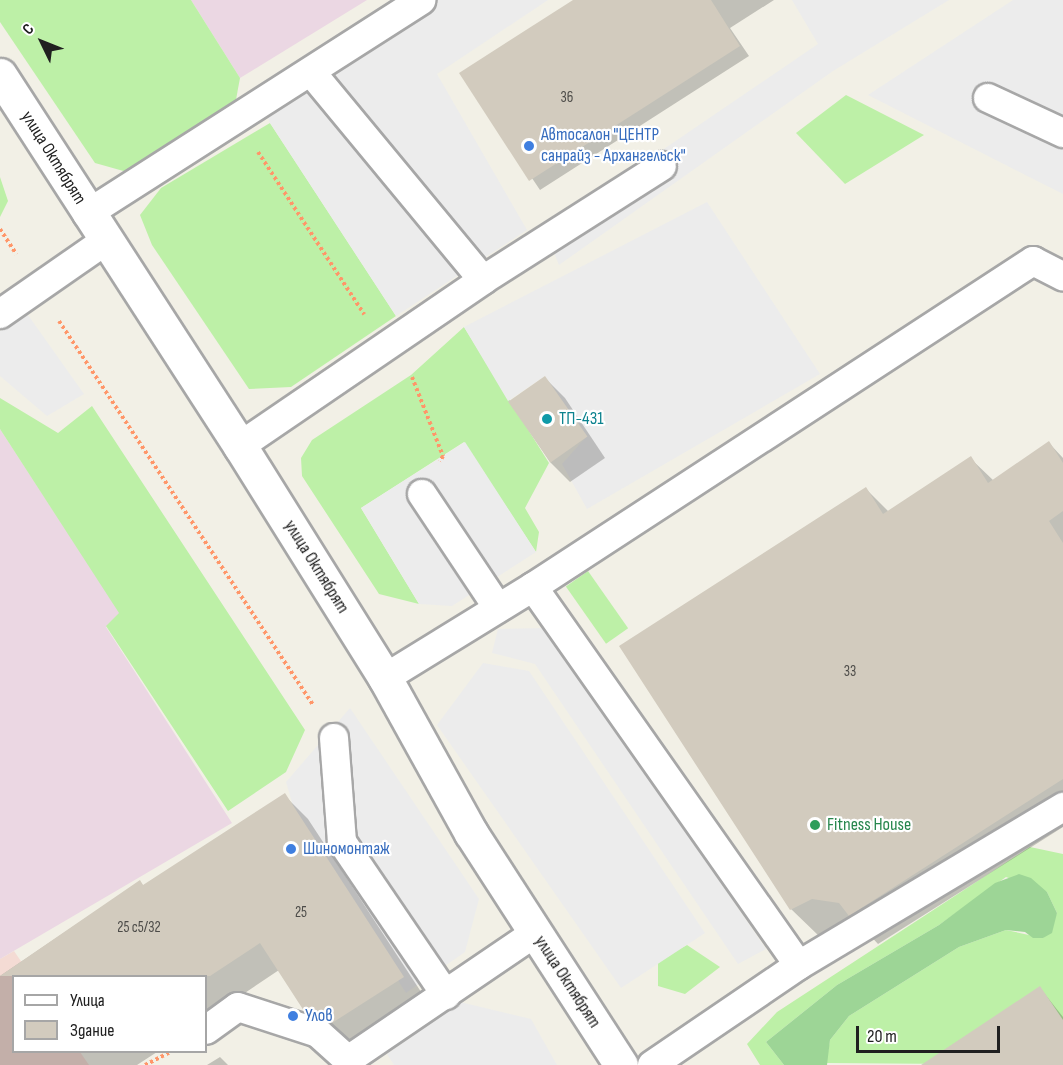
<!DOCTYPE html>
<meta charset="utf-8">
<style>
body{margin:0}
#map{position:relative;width:1063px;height:1065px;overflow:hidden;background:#f2f0e6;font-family:"Sofia Sans Condensed",sans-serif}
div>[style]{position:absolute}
.commercial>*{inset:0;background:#f4dbd4}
.industrial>*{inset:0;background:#ebd7e3}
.grass>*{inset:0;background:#bdf0a7;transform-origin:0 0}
.forest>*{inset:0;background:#9dd596}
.parking>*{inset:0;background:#ececec}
.shadow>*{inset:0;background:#0003}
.building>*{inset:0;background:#d2cbbe;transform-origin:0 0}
.path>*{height:4px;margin-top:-2px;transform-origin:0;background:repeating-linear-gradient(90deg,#ff9669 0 3px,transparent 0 6px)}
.roads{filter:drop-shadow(2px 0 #a7a7a7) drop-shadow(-2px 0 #a7a7a7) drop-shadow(0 2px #a7a7a7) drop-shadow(0 -2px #a7a7a7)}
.service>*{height:28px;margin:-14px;padding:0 14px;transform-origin:14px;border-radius:14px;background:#fff}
.tertiary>*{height:33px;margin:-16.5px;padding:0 16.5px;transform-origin:16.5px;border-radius:16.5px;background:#fff}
.dots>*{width:16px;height:16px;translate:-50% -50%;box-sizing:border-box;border:3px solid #fff;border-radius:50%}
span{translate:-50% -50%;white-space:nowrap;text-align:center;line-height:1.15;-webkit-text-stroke:4.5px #fff;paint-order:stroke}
.number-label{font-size:15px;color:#4c4b48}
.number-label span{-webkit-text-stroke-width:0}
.shop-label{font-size:18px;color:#366cbe}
.left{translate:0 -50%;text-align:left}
.street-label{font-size:18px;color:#202020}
.culture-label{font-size:18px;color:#0d838f}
.leisure-label{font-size:18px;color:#27864d}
.legend{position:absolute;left:12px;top:975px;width:195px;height:78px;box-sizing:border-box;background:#fff;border:2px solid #a6a6a6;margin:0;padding:8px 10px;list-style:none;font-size:18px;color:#202020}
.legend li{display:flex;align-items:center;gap:12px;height:30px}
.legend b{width:30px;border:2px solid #a6a6a6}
.north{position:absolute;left:12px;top:12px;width:60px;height:60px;-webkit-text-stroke:4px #fff;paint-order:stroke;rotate:313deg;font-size:16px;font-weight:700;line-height:24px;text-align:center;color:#202020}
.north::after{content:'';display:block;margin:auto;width:21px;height:27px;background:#202020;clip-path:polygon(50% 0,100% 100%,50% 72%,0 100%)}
.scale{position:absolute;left:856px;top:1026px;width:144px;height:27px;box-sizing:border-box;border:3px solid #202020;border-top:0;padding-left:8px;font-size:18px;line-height:21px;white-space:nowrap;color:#202020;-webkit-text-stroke:4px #fff;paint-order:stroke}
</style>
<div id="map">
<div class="commercial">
<i style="clip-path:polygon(14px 951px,31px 976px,14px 976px,14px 1052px,80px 1052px,89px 1065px,0 1065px,0 959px)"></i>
</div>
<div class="industrial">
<i style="clip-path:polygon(191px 0,367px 0,240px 78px)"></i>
<i style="clip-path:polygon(0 429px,120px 613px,106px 627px,232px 823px,0 959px)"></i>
</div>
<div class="grass">
<i style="clip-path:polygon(0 0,191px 0,240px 78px,235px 105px,127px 172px,95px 163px,0 22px)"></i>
<i style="clip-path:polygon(846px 95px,924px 135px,845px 184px,796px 133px)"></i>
<i style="clip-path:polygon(270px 123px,396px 316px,291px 387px,249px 389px,152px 245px,140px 215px,161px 188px)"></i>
<i style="clip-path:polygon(0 177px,8px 201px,0 217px)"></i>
<i style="clip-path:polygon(464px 327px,549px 463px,525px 508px,539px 532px,536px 552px,464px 442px,361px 508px,419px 604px,379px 594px,302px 476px,301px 458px,312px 440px,411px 375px)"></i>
<i style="clip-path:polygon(0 398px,58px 433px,92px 406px,305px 730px,286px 772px,228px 811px,106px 626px,119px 613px,0 429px)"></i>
<i style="left:588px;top:571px;width:70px;height:27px;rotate:55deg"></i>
<i style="clip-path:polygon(1030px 847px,1063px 854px,1063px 1065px,826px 1063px,830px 1040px,849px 1016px,959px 947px,1006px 930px,1043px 938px,1057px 913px,1047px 892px,1006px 877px,939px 925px,837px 985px,766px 1042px,784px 1065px,760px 1065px,747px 1044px,777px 1012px)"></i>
<i style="clip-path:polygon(687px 945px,720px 967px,685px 994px,658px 986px,658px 960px)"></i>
</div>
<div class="forest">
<i style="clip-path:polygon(1019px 874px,1031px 878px,1047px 892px,1057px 913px,1052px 933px,1043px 938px,1033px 938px,1025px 932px,1006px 930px,959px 947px,849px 1016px,830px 1040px,827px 1065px,784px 1065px,766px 1042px,837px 985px,939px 925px,995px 883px)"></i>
</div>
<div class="parking">
<i style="clip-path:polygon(391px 0,548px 0,437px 74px,527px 230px,396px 316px,270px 123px,255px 87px)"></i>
<i style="clip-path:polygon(792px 0,949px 0,833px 71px,559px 265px,545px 230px,818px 44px)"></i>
<i style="clip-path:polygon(1013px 0,1063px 0,1063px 194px,868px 95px)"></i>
<i style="clip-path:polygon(707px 202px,820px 374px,587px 509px,562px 464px,586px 437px,545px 376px,508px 401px,464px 327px)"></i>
<i style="clip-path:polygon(28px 315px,84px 394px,47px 416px,0 376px,0 331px)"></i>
<i style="clip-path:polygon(465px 442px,536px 552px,452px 606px,419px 604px,361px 508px)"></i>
<i style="clip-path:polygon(546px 628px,766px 949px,738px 964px,535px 664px,492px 653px,498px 629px)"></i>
<i style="clip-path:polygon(483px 663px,529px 671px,705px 933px,621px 988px,437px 725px)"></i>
<i style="clip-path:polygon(350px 708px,479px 899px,465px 952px,406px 993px,298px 823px,286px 782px)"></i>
<i style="clip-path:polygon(460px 1002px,531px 1019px,557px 1065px,394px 1065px,387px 1054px)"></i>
</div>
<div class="shadow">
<i style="clip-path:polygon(576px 0,774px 0,730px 28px,749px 56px,540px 190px,461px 73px)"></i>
<i style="clip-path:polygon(545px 378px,565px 398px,605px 458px,570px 482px,550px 462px,510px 402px)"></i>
<i style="clip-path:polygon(1049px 443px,1063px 458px,1063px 827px,878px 944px,865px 930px,820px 937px,791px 909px,866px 489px,889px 512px,970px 458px,994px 481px)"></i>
<i style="clip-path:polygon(284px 795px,308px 819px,427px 1001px,357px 1047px,330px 1035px,305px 1010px,279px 970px,206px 1019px,206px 976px,14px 976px,14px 1052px,157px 1052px,137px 1065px,0 1065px,0 976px,139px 882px,144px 886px)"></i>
<i style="clip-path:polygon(1040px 988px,1063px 1017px,1063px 1065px,925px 1065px)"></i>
<i style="clip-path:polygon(220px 1057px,228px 1065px,207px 1065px)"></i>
</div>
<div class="building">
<i style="clip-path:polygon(573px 0,711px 0,740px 46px,529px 181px,459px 73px)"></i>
<i style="left:545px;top:376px;width:74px;height:45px;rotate:55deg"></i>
<i style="clip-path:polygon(1049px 441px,1063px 463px,1063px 511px,1049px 521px,1063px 543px,1063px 779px,849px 916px,839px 903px,812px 899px,790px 910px,619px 646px,866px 487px,883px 514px,971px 456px,988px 483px)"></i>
<i style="clip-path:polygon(285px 793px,404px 977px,332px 1023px,304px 1011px,260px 943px,210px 976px,0 976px,140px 880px,143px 885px)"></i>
<i style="clip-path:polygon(1040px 986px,1063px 1020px,1063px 1065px,921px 1065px)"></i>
</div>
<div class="path">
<i style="left:258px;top:152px;width:194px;rotate:56.8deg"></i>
<i style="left:0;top:229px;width:30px;rotate:57deg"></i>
<i style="left:59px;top:321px;width:460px;rotate:56.5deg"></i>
<i style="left:412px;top:377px;width:85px;rotate:68.6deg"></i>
<i style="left:443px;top:456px;width:6px;rotate:121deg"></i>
<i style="left:145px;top:1065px;width:29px;rotate:-27deg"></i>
</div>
<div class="roads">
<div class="service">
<i style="left:311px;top:72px;width:270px;rotate:50.4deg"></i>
<i style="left:988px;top:98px;width:83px;rotate:25deg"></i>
<i style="left:87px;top:214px;width:397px;rotate:-32.6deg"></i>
<i style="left:0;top:314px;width:128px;rotate:-34.8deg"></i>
<i style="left:240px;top:446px;width:294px;rotate:-34.3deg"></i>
<i style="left:483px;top:280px;width:212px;rotate:-32.5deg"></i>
<i style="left:422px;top:494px;width:137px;rotate:56.3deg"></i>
<i style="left:533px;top:587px;width:462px;rotate:54.9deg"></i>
<i style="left:385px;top:678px;width:174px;rotate:-31.6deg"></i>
<i style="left:533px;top:587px;width:597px;rotate:-33.1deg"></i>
<i style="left:1033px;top:261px;width:34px;rotate:27deg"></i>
<i style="left:334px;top:738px;width:104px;rotate:85.6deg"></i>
<i style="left:342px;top:842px;width:185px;rotate:55.8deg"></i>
<i style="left:206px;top:1030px;width:39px;rotate:-36deg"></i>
<i style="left:238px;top:1007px;width:84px;rotate:18deg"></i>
<i style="left:318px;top:1033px;width:40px;rotate:42deg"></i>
<i style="left:348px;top:1060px;width:226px;rotate:-34.2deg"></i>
<i style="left:652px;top:1065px;width:178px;rotate:-34.2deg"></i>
<i style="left:799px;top:965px;width:308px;rotate:-30.9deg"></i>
</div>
<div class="tertiary">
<i style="left:0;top:75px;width:442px;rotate:57.1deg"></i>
<i style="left:240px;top:446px;width:274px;rotate:58deg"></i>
<i style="left:385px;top:678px;width:177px;rotate:61deg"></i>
<i style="left:471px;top:833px;width:276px;rotate:57.1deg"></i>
</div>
</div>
<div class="dots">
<i style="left:529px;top:146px;background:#3f7fe0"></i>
<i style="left:547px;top:419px;background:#0f9aa8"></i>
<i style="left:815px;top:825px;background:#2e9e5b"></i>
<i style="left:291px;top:849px;background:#3f7fe0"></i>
<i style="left:293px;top:1016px;background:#3f7fe0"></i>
</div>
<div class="number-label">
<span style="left:567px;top:98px">36</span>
<span style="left:850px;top:672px">33</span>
<span style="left:301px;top:913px">25</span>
<span style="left:139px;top:928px">25 с5/32</span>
</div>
<div class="shop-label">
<span class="left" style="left:541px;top:146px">Автосалон "ЦЕНТР<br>санрайз - Архангельск"</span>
<span class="left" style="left:303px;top:849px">Шиномонтаж</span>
<span class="left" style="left:305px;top:1016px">Улов</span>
</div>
<div class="street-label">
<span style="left:53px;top:158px;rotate:58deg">улица Октябрят</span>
<span style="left:316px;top:567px;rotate:58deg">улица Октябрят</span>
<span style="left:567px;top:982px;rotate:57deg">улица Октябрят</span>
</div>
<div class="culture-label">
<span class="left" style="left:559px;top:419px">ТП-431</span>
</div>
<div class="leisure-label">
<span class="left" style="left:827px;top:825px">Fitness House</span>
</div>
<ul class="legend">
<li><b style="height:8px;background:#fff"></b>Улица</li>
<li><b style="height:16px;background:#d2cbbe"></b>Здание</li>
</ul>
<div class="north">С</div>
<div class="scale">20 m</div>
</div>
